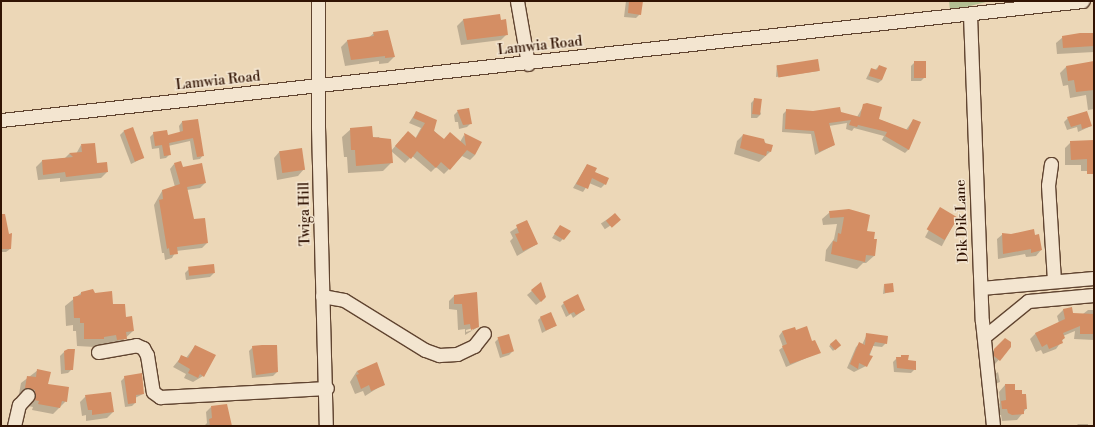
<!DOCTYPE html>
<style>
body{margin:0}
#map{position:relative;width:1095px;height:427px;overflow:hidden;background:#ecd7b7;font-family:"Libre Bodoni",serif}
div>[style]{position:absolute}
.green>*{inset:0;background:#b3bf92}
.shadow>*{inset:0;background:#0003;transform-origin:0 0}
.building>*{inset:0;background:#d48e64;transform-origin:0 0}
.roads{filter:drop-shadow(1px 0 #604430) drop-shadow(-1px 0 #604430) drop-shadow(0 1px #604430) drop-shadow(0 -1px #604430)}
.minor>*{height:13px;margin:-6.5px;padding:0 6.5px;transform-origin:6.5px;border-radius:6.5px;background:#f3e5d0}
span{translate:-50% -50%;white-space:nowrap;text-align:center;line-height:1.15;-webkit-text-stroke:3px #f3e5d0;paint-order:stroke}
.street-label{font-size:14px;color:#311303}
.frame{position:absolute;inset:0;border:2px solid #311303;pointer-events:none}
</style>
<div id="map">
<div class="green">
<i style="clip-path:polygon(949px 1px,990px 1px,950px 11px)"></i>
</div>
<div class="shadow">
<i style="clip-path:polygon(626px 1px,642px 1px,640px 14px,636px 18px,624px 17px)"></i>
<i style="clip-path:polygon(463px 20px,500px 21px,507px 34px,501px 40px,461px 45px,457px 26px)"></i>
<i style="clip-path:polygon(374px 33px,394px 57px,388px 63px,379px 64px,379px 61px,345px 66px,341px 47px,347px 41px,368px 38px)"></i>
<i style="clip-path:polygon(1094px 34px,1094px 52px,1057px 54px,1056px 43px,1063px 37px)"></i>
<i style="clip-path:polygon(915px 62px,925px 77px,921px 81px,911px 81px,911px 66px)"></i>
<i style="clip-path:polygon(1094px 62px,1094px 109px,1088px 110px,1086px 95px,1070px 98px,1068px 85px,1063px 86px,1060px 73px,1066px 67px)"></i>
<i style="clip-path:polygon(777px 65px,819px 71px,776px 77px)"></i>
<i style="clip-path:polygon(879px 66px,882px 80px,878px 83px,866px 79px,871px 69px,875px 70px)"></i>
<i style="clip-path:polygon(755px 99px,761px 114px,757px 118px,751px 118px,751px 103px)"></i>
<i style="clip-path:polygon(864px 105px,878px 119px,906px 130px,913px 120px,909px 149px,905px 153px,882px 140px,884px 136px,854px 128px,852px 131px,846px 129px,847px 123px,829px 126px,834px 145px,815px 155px,811px 134px,782px 132px,783px 114px,787px 110px,840px 113px,857px 117px)"></i>
<i style="clip-path:polygon(458px 111px,471px 123px,467px 127px,459px 129px,458px 122px,455px 122px,454px 115px)"></i>
<i style="clip-path:polygon(416px 112px,443px 140px,460px 142px,464px 135px,475px 155px,470px 160px,462px 156px,444px 174px,436px 167px,431px 172px,412px 156px,405px 163px,391px 151px,403px 137px,415px 139px,421px 128px,409px 123px)"></i>
<i style="clip-path:polygon(1068px 118px,1091px 126px,1078px 132px,1077px 127px,1067px 130px,1064px 122px)"></i>
<i style="clip-path:polygon(197px 120px,203px 155px,200px 159px,193px 160px,190px 141px,168px 146px,170px 154px,166px 158px,160px 159px,159px 148px,152px 149px,150px 137px,154px 133px,167px 136px,180px 133px,179px 126px,182px 122px)"></i>
<i style="clip-path:polygon(351px 129px,372px 138px,379px 137px,391px 163px,383px 171px,348px 173px,347px 157px,344px 157px,342px 137px)"></i>
<i style="clip-path:polygon(124px 131px,143px 158px,131px 164px,120px 135px)"></i>
<i style="clip-path:polygon(743px 135px,765px 142px,770px 152px,759px 162px,734px 154px,737px 141px)"></i>
<i style="clip-path:polygon(1094px 141px,1088px 171px,1081px 171px,1081px 165px,1065px 165px,1065px 148px,1071px 142px)"></i>
<i style="clip-path:polygon(81px 145px,96px 165px,107px 172px,101px 178px,60px 182px,60px 178px,38px 180px,36px 167px,42px 161px,65px 158px,69px 154px,76px 154px)"></i>
<i style="clip-path:polygon(280px 151px,304px 169px,298px 176px,277px 180px,274px 158px)"></i>
<i style="clip-path:polygon(174px 164px,205px 183px,200px 188px,187px 190px,193px 220px,207px 243px,202px 248px,176px 251px,172px 258px,165px 260px,164px 253px,162px 253px,154px 205px,162px 191px,175px 187px,170px 169px)"></i>
<i style="clip-path:polygon(587px 165px,605px 184px,601px 188px,589px 183px,583px 192px,573px 188px)"></i>
<i style="left:940px;top:209px;width:19px;height:32px;rotate:28deg"></i>
<i style="clip-path:polygon(830px 212px,869px 215px,866px 232px,873px 240px,874px 256px,866px 263px,863px 263px,857px 269px,825px 261px,826px 250px,834px 239px,837px 224px,823px 225px,822px 219px)"></i>
<i style="left:615px;top:214px;width:7px;height:17px;rotate:56deg"></i>
<i style="clip-path:polygon(527px 221px,537px 244px,517px 256px,510px 241px,513px 238px,510px 232px)"></i>
<i style="clip-path:polygon(560px 226px,570px 232px,560px 242px,552px 238px)"></i>
<i style="clip-path:polygon(1px 228px,10px 249px,6px 252px,1px 252px)"></i>
<i style="clip-path:polygon(1003px 234px,1034px 236px,1041px 250px,1036px 256px,1026px 257px,1025px 254px,998px 259px,997px 239px)"></i>
<i style="clip-path:polygon(189px 269px,214px 273px,210px 277px,186px 280px,185px 273px)"></i>
<i style="clip-path:polygon(540px 284px,545px 298px,536px 305px,527px 295px)"></i>
<i style="clip-path:polygon(884px 285px,893px 291px,883px 294px)"></i>
<i style="clip-path:polygon(81px 293px,95px 294px,112px 305px,125px 318px,133px 331px,117px 346px,109px 348px,108px 343px,95px 347px,77px 346px,76px 331px,73px 331px,73px 325px,66px 326px,65px 306px)"></i>
<i style="clip-path:polygon(evenodd,476px 293px,478px 327px,465px 335px,465px 329px,458px 330px,457px 310px,449px 309px,449px 301px,454px 296px,476px 293px,473px 328px,473px 330px,466px 332px,466px 330px,473px 328px)"></i>
<i style="clip-path:polygon(564px 303px,584px 310px,573px 318px,571px 314px,566px 317px,561px 306px)"></i>
<i style="clip-path:polygon(1071px 308px,1073px 314px,1083px 314px,1088px 310px,1094px 310px,1094px 340px,1074px 339px,1075px 331px,1063px 336px,1064px 338px,1056px 349px,1043px 354px,1041px 350px,1036px 352px,1030px 339px,1036px 333px,1059px 323px,1057px 316px,1063px 310px)"></i>
<i style="clip-path:polygon(542px 316px,555px 326px,542px 333px,538px 320px)"></i>
<i style="clip-path:polygon(782px 332px,795px 332px,811px 342px,820px 352px,786px 367px,779px 350px,783px 347px,779px 336px)"></i>
<i style="clip-path:polygon(867px 334px,886px 343px,882px 347px,873px 346px,866px 366px,854px 372px,847px 368px,856px 347px,859px 344px,862px 345px)"></i>
<i style="clip-path:polygon(499px 338px,513px 351px,509px 355px,500px 358px,495px 342px)"></i>
<i style="clip-path:polygon(1005px 339px,1010px 347px,995px 364px,990px 359px,991px 354px)"></i>
<i style="clip-path:polygon(836px 341px,839px 345px,833px 351px,829px 346px)"></i>
<i style="clip-path:polygon(195px 346px,203px 376px,193px 382px,184px 378px,186px 374px,173px 367px,182px 356px,186px 358px)"></i>
<i style="clip-path:polygon(253px 347px,277px 372px,273px 376px,252px 378px,249px 351px)"></i>
<i style="clip-path:polygon(64px 352px,72px 369px,68px 373px,61px 374px,60px 356px)"></i>
<i style="clip-path:polygon(897px 358px,907px 361px,915px 369px,911px 373px,894px 372px,893px 362px)"></i>
<i style="clip-path:polygon(38px 370px,47px 384px,66px 401px,53px 414px,32px 410px,33px 407px,28px 406px,30px 396px,19px 394px,21px 383px)"></i>
<i style="clip-path:polygon(357px 371px,384px 384px,365px 396px,363px 391px,355px 394px,350px 382px)"></i>
<i style="clip-path:polygon(998px 372px,1000px 382px,995px 384px,994px 375px)"></i>
<i style="clip-path:polygon(125px 377px,143px 394px,135px 398px,135px 403px,132px 406px,125px 407px,121px 381px)"></i>
<i style="clip-path:polygon(1005px 385px,1022px 395px,1026px 409px,1017px 420px,1002px 421px,1001px 415px,996px 415px,995px 408px,1000px 403px,999px 392px)"></i>
<i style="clip-path:polygon(86px 396px,113px 412px,107px 418px,86px 421px,86px 415px,82px 416px,80px 402px)"></i>
<i style="clip-path:polygon(211px 407px,230px 426px,204px 426px,207px 423px,206px 412px)"></i>
<i style="clip-path:polygon(1078px 424px,1088px 424px,1088px 426px,1076px 426px)"></i>
</div>
<div class="building">
<i style="clip-path:polygon(629px 1px,643px 1px,641px 15px,628px 13px)"></i>
<i style="clip-path:polygon(500px 14px,501px 20px,506px 19px,508px 35px,467px 40px,463px 19px)"></i>
<i style="clip-path:polygon(388px 30px,395px 57px,385px 58px,385px 56px,351px 60px,347px 40px,374px 36px,373px 32px)"></i>
<i style="clip-path:polygon(1080px 33px,1094px 33px,1094px 46px,1063px 48px,1062px 36px)"></i>
<i style="left:818px;top:59px;width:12px;height:42px;rotate:81deg"></i>
<i style="left:914px;top:61px;width:12px;height:17px"></i>
<i style="clip-path:polygon(1094px 61px,1094px 90px,1076px 92px,1074px 80px,1068px 81px,1066px 66px)"></i>
<i style="clip-path:polygon(879px 65px,887px 68px,882px 80px,869px 76px,871px 68px,877px 70px)"></i>
<i style="left:754px;top:98px;width:8px;height:16px;rotate:7deg"></i>
<i style="clip-path:polygon(867px 103px,882px 107px,879px 119px,908px 130px,913px 119px,921px 122px,909px 150px,885px 136px,887px 132px,858px 125px,857px 127px,849px 125px,851px 120px,829px 123px,835px 145px,819px 152px,814px 131px,785px 129px,786px 109px,813px 111px,840px 107px,841px 112px,860px 117px,863px 104px)"></i>
<i style="clip-path:polygon(469px 108px,472px 124px,463px 125px,457px 110px)"></i>
<i style="clip-path:polygon(416px 111px,437px 120px,434px 131px,444px 139px,450px 132px,466px 146px,464px 133px,482px 142px,475px 155px,467px 150px,450px 170px,441px 162px,436px 168px,417px 151px,411px 159px,395px 146px,408px 131px,416px 138px,425px 123px,413px 118px)"></i>
<i style="clip-path:polygon(1087px 111px,1092px 126px,1082px 129px,1081px 124px,1071px 127px,1067px 117px)"></i>
<i style="clip-path:polygon(198px 119px,204px 156px,197px 157px,193px 138px,169px 143px,171px 155px,164px 156px,162px 145px,155px 146px,153px 132px,167px 130px,168px 135px,183px 131px,182px 121px)"></i>
<i style="clip-path:polygon(372px 126px,373px 137px,391px 139px,393px 163px,356px 166px,355px 150px,351px 150px,350px 128px)"></i>
<i style="left:133px;top:127px;width:33px;height:10px;rotate:70deg"></i>
<i style="clip-path:polygon(743px 134px,764px 139px,765px 143px,773px 145px,771px 152px,767px 151px,766px 156px,740px 148px)"></i>
<i style="clip-path:polygon(1094px 140px,1094px 174px,1087px 174px,1087px 159px,1071px 160px,1070px 141px)"></i>
<i style="clip-path:polygon(95px 143px,97px 163px,107px 162px,108px 172px,66px 177px,65px 172px,43px 175px,42px 160px,73px 157px,69px 153px,82px 152px,81px 144px)"></i>
<i style="left:302px;top:148px;width:22px;height:23px;rotate:82deg"></i>
<i style="clip-path:polygon(181px 161px,183px 167px,202px 163px,206px 183px,187px 187px,194px 219px,205px 218px,208px 243px,177px 247px,178px 254px,170px 255px,169px 248px,167px 249px,159px 200px,163px 199px,162px 190px,180px 184px,174px 163px)"></i>
<i style="clip-path:polygon(587px 164px,597px 168px,595px 172px,609px 178px,606px 185px,592px 178px,588px 189px,576px 184px)"></i>
<i style="left:940px;top:207px;width:21px;height:26px;rotate:31deg"></i>
<i style="clip-path:polygon(849px 209px,870px 215px,867px 231px,875px 232px,874px 239px,877px 239px,875px 256px,866px 255px,865px 262px,831px 254px,833px 241px,837px 242px,838px 233px,841px 234px,844px 217px,830px 218px,829px 211px)"></i>
<i style="left:615px;top:213px;width:9px;height:12px;rotate:49deg"></i>
<i style="clip-path:polygon(1px 214px,5px 214px,9px 234px,12px 233px,11px 249px,1px 249px)"></i>
<i style="clip-path:polygon(527px 220px,538px 244px,523px 251px,515px 234px,519px 233px,516px 225px)"></i>
<i style="clip-path:polygon(560px 225px,571px 231px,564px 240px,554px 234px)"></i>
<i style="clip-path:polygon(1034px 229px,1035px 235px,1039px 234px,1042px 250px,1031px 253px,1031px 249px,1003px 254px,1002px 233px,1011px 234px)"></i>
<i style="left:214px;top:264px;width:9px;height:26px;rotate:84deg"></i>
<i style="clip-path:polygon(541px 282px,546px 297px,541px 302px,531px 290px)"></i>
<i style="left:893px;top:283px;width:9px;height:9px;rotate:84deg"></i>
<i style="clip-path:polygon(93px 289px,95px 293px,112px 291px,113px 304px,125px 304px,126px 317px,132px 316px,134px 331px,126px 332px,127px 339px,117px 340px,116px 335px,104px 337px,104px 339px,84px 339px,84px 323px,80px 323px,80px 318px,74px 318px,73px 297px,81px 295px,81px 292px)"></i>
<i style="clip-path:polygon(477px 292px,479px 327px,471px 330px,470px 324px,464px 325px,462px 304px,454px 304px,454px 295px)"></i>
<i style="clip-path:polygon(578px 294px,585px 310px,576px 315px,574px 312px,569px 314px,563px 302px)"></i>
<i style="clip-path:polygon(1072px 307px,1073px 313px,1094px 314px,1094px 334px,1080px 334px,1080px 326px,1063px 333px,1065px 338px,1062px 340px,1063px 343px,1049px 349px,1047px 344px,1042px 347px,1035px 333px,1065px 319px,1063px 309px)"></i>
<i style="left:551px;top:312px;width:15px;height:12px;rotate:67deg"></i>
<i style="clip-path:polygon(807px 326px,812px 341px,815px 340px,821px 353px,790px 364px,782px 346px,787px 344px,782px 331px,795px 327px,796px 330px)"></i>
<i style="clip-path:polygon(866px 333px,888px 336px,887px 344px,875px 342px,869px 355px,873px 356px,869px 363px,867px 367px,859px 363px,858px 369px,850px 364px,859px 342px,865px 345px)"></i>
<i style="left:509px;top:334px;width:18px;height:12px;rotate:74deg"></i>
<i style="clip-path:polygon(1005px 338px,1011px 342px,1011px 347px,1000px 361px,994px 356px,994px 349px)"></i>
<i style="left:836px;top:339px;width:8px;height:8px;rotate:50deg"></i>
<i style="clip-path:polygon(195px 345px,216px 355px,204px 377px,200px 374px,198px 378px,188px 373px,190px 369px,178px 362px,181px 355px,188px 358px)"></i>
<i style="clip-path:polygon(262px 345px,277px 345px,278px 372px,256px 375px,252px 346px)"></i>
<i style="clip-path:polygon(68px 349px,75px 349px,73px 370px,65px 370px,64px 351px)"></i>
<i style="clip-path:polygon(901px 355px,909px 355px,908px 360px,916px 361px,916px 370px,897px 368px,896px 357px,901px 357px)"></i>
<i style="clip-path:polygon(377px 362px,385px 385px,371px 391px,369px 385px,361px 389px,356px 375px,359px 374px,357px 371px)"></i>
<i style="clip-path:polygon(37px 369px,51px 372px,48px 384px,69px 387px,67px 402px,62px 401px,60px 408px,38px 404px,39px 401px,34px 400px,35px 390px,25px 388px,27px 376px,36px 377px)"></i>
<i style="clip-path:polygon(142px 373px,144px 394px,136px 395px,136px 403px,128px 404px,124px 376px)"></i>
<i style="clip-path:polygon(1005px 384px,1015px 384px,1015px 390px,1022px 390px,1022px 394px,1026px 394px,1027px 409px,1024px 409px,1024px 414px,1012px 415px,1008px 413px,1007px 409px,1002px 409px,1001px 401px,1006px 400px)"></i>
<i style="clip-path:polygon(111px 392px,114px 412px,92px 415px,92px 410px,88px 410px,85px 395px)"></i>
<i style="clip-path:polygon(227px 404px,232px 426px,210px 426px,209px 419px,212px 418px,211px 406px)"></i>
</div>
<div class="roads">
<div class="minor">
<i style="left:318px;top:1px;width:126px;rotate:90deg"></i>
<i style="left:318px;top:127px;width:299px;rotate:88.5deg"></i>
<i style="left:517px;top:1px;width:64px;rotate:80.1deg"></i>
<i style="left:970px;top:15px;width:306px;rotate:87.8deg"></i>
<i style="left:982px;top:321px;width:106px;rotate:84deg"></i>
<i style="left:1px;top:120px;width:1088px;rotate:-6.28deg"></i>
<i style="left:1051px;top:164px;width:21px;rotate:98deg"></i>
<i style="left:1048px;top:185px;width:95px;rotate:86.4deg"></i>
<i style="left:981px;top:288px;width:113px;rotate:-5.1deg"></i>
<i style="left:322px;top:296px;width:22px;rotate:10deg"></i>
<i style="left:344px;top:300px;width:95px;rotate:31.7deg"></i>
<i style="left:425px;top:350px;width:15px;rotate:20deg"></i>
<i style="left:439px;top:355px;width:18px;rotate:-3deg"></i>
<i style="left:457px;top:354px;width:19px;rotate:-25deg"></i>
<i style="left:474px;top:346px;width:16px;rotate:-52deg"></i>
<i style="left:985px;top:336px;width:55px;rotate:-39.1deg"></i>
<i style="left:1028px;top:301px;width:66px;rotate:-5.2deg"></i>
<i style="left:98px;top:352px;width:39px;rotate:-10deg"></i>
<i style="left:136px;top:345px;width:8px;rotate:23deg"></i>
<i style="left:143px;top:348px;width:8px;rotate:60deg"></i>
<i style="left:147px;top:355px;width:37px;rotate:81deg"></i>
<i style="left:153px;top:392px;width:9px;rotate:36deg"></i>
<i style="left:160px;top:397px;width:167px;rotate:-3.1deg"></i>
<i style="left:14px;top:426px;width:22px;rotate:-77deg"></i>
<i style="left:19px;top:405px;width:13px;rotate:-48deg"></i>
</div>
</div>
<div class="street-label">
<span style="left:540px;top:46px;rotate:-6deg">Lamwia Road</span>
<span style="left:218px;top:81px;rotate:-6deg">Lamwia Road</span>
<span style="left:305px;top:214px;rotate:-91deg">Twiga Hill</span>
<span style="left:962px;top:221px;rotate:-92deg">Dik Dik Lane</span>
</div>
<div class="frame"></div>
</div>
